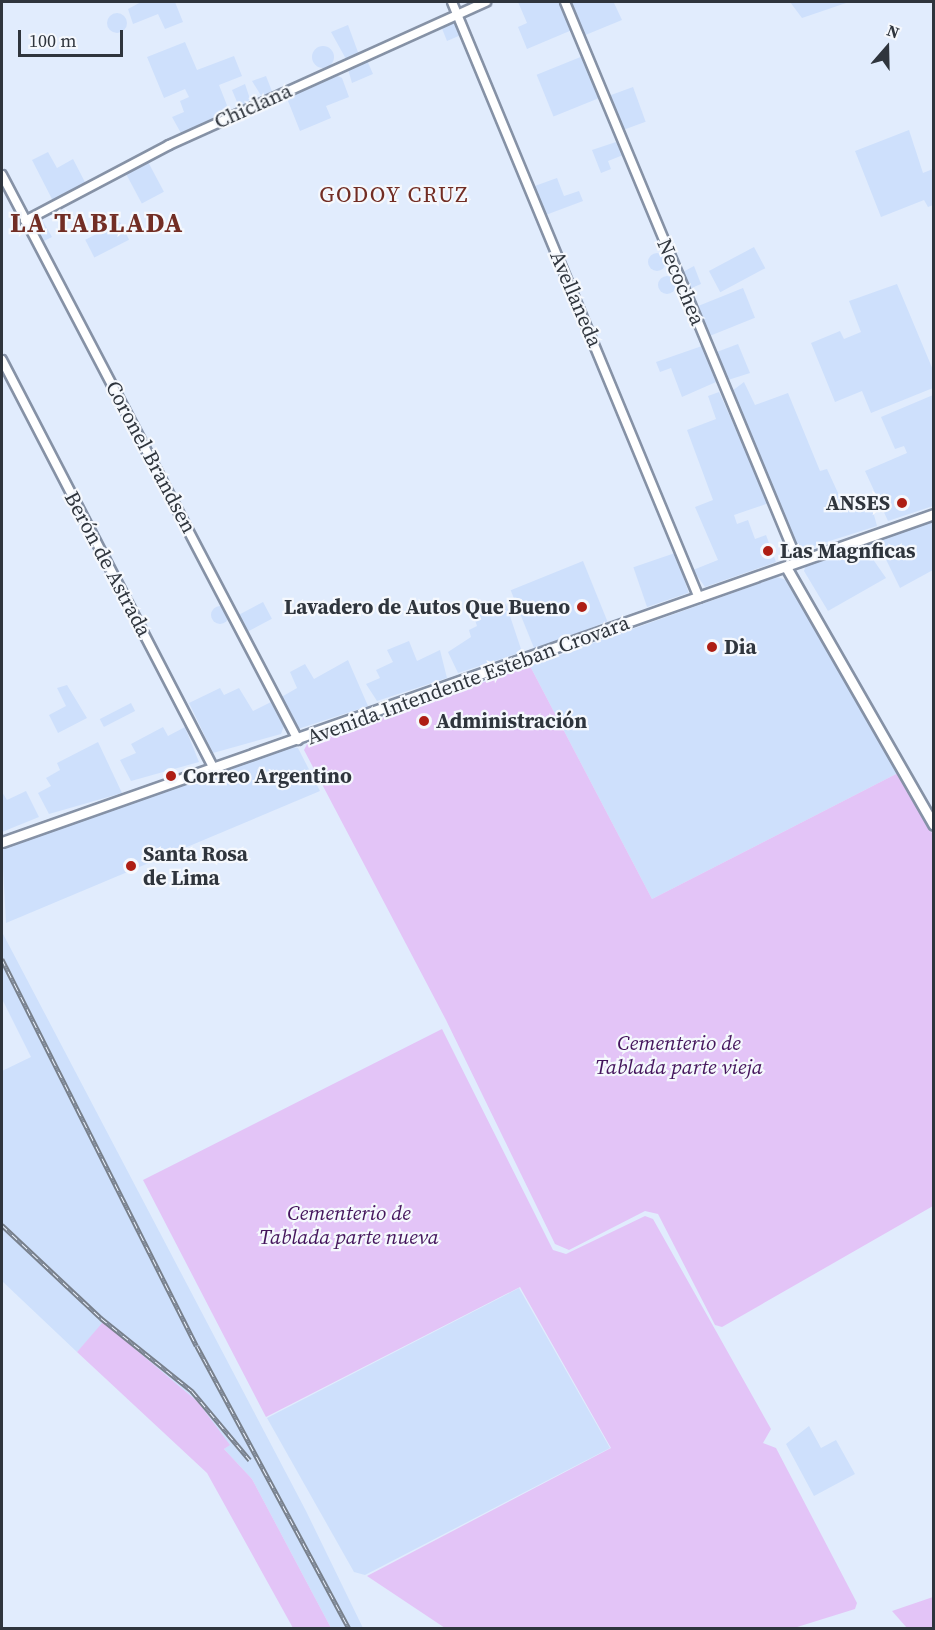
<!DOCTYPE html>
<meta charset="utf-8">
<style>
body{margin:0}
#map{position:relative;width:935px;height:1630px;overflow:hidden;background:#e1ecfd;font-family:"Source Serif 4",serif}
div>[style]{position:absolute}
.built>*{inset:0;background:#cee0fc;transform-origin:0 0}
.round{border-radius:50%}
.green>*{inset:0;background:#e3c4f7}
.roads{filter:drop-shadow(2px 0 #8692a6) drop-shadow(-2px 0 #8692a6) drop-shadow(0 2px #8692a6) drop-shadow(0 -2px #8692a6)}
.tertiary>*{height:8px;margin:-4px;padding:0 4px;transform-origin:4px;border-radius:4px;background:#fff}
.secondary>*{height:9px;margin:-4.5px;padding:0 4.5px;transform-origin:4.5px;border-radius:4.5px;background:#fff}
.rail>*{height:4.5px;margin-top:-2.25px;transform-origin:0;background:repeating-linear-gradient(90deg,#f5f8fd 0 7px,#78808c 0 14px);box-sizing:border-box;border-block:2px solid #78808c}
.dots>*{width:16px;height:16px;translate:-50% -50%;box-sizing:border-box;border:3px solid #f5f8fd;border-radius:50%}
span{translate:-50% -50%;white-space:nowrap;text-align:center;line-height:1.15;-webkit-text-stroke:4.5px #f5f8fd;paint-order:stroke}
.street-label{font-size:21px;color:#2f353d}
.poi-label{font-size:21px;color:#2f353d;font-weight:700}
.right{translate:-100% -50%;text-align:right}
.left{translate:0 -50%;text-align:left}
.park-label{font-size:21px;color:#44155c;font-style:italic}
.neighbourhood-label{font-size:22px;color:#722d24;letter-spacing:1.5px}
.district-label{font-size:27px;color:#722d24;font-weight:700;letter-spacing:1.5px}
.frame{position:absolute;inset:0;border:3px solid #2f353d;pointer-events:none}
.north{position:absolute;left:857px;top:18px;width:60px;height:60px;-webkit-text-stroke:4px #f5f8fd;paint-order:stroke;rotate:20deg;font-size:16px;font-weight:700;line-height:24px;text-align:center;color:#2f353d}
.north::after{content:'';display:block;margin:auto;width:21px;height:27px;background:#2f353d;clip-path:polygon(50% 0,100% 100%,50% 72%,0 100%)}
.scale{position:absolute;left:18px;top:30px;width:105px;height:27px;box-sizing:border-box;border:3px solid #2f353d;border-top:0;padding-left:8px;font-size:18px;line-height:21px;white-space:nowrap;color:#2f353d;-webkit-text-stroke:4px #f5f8fd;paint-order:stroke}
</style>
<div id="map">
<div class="built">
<i style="clip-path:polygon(141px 2px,175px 2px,183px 22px,165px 29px,158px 14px,133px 24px,128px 9px)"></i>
<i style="clip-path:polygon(518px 2px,560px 2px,572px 30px,527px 49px,518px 27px,527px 23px)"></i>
<i style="clip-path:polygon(568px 2px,614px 3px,622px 20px,583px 36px)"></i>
<i style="clip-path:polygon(790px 2px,849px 2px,802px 18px)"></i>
<i class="round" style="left:107px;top:13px;width:20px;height:20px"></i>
<i style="clip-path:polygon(455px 22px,461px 35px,447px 41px,441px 26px)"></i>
<i style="clip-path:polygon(348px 25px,359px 55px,346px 59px,331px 32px)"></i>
<i style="clip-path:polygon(185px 42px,197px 70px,234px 56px,242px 76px,219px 85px,230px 113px,182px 135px,172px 117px,184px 112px,180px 101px,189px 97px,185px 89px,164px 98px,147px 57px)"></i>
<i class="round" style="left:312px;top:46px;width:22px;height:22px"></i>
<i style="left:583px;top:56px;width:45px;height:50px;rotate:68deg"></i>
<i style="clip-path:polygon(366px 58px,373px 74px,352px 83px,348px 69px)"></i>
<i style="clip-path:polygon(333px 74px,342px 78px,349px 97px,326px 106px,331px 118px,300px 131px,286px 96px)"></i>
<i style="clip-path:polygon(266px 76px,273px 94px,262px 97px,252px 81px)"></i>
<i style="clip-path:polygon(245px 84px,250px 99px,240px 109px,232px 90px)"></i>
<i style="left:633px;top:87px;width:37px;height:27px;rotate:70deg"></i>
<i style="clip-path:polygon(909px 130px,923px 173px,933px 169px,933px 205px,928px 207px,924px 200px,881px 217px,855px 151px)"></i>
<i style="clip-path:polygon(616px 142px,623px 155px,608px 161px,611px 169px,601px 173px,592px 150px)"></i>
<i style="clip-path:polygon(48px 152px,57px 168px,73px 159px,86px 184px,53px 201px,32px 160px)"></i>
<i style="left:147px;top:160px;width:36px;height:25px;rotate:62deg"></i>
<i style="clip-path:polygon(557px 178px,564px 196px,579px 191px,583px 201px,543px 216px,532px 187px)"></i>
<i style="clip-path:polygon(40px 216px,52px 237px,40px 243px,31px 223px)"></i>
<i style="left:120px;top:222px;width:20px;height:39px;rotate:63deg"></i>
<i style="left:754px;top:247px;width:24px;height:51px;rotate:62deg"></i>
<i class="round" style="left:648px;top:253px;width:18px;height:18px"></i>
<i style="clip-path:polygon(694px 266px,701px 284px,687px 290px,681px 273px)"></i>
<i class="round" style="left:658px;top:276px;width:18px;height:18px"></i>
<i style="clip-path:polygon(897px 284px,933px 370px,933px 388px,871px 413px,862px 391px,835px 402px,811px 343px,840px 331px,844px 339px,861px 332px,849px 301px)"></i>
<i style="left:743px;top:288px;width:32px;height:53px;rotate:68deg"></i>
<i style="clip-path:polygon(738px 344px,750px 373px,728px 380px,714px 353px)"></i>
<i style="clip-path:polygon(702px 346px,716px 382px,682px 397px,671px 368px,660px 372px,656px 362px)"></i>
<i style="clip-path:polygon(744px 382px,755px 405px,788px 393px,820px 471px,827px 469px,844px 506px,869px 497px,877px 526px,798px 551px,732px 391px)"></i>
<i style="clip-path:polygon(719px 392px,769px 503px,734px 515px,737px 524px,748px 520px,755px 539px,766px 535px,776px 562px,705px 587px,693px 570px,718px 560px,695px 507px,713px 500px,687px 430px,716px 419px,708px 396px)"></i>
<i style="clip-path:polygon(933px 395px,933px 506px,888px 521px,865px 471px,907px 453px,904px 446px,895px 449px,881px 417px)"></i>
<i style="clip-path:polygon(933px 520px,933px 570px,900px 588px,876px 539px)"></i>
<i style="clip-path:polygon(863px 545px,886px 578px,828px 611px,804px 571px,806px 565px)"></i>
<i style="left:675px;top:553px;width:42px;height:44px;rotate:71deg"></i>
<i style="left:583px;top:561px;width:65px;height:78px;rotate:68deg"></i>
<i style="clip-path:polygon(777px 577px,786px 580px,898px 773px,652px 899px,530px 666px)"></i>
<i style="left:263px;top:602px;width:19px;height:31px;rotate:62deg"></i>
<i style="clip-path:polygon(506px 604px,522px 652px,458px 673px,448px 652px,471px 637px,469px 630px,477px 626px,474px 617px)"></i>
<i class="round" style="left:211px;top:606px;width:18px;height:18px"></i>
<i style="clip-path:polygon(409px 641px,417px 661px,440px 650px,447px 678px,377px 701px,366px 684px,380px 678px,376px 670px,393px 662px,387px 650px)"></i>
<i style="clip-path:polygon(348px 660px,368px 706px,295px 730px,278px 699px,297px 688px,290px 672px,305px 664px,314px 679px)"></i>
<i style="clip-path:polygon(67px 685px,87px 718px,58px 733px,49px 715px,66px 706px,57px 688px)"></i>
<i style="clip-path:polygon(220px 688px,224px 695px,239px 688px,253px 711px,271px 702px,284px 726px,281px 734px,213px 753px,189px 703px)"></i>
<i style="left:131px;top:703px;width:9px;height:35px;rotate:63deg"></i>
<i style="clip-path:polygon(163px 727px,168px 736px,185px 727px,199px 762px,131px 781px,120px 760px,136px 753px,131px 744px)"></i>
<i style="clip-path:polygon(98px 742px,122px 793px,49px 814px,38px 793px,51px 786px,46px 778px,60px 770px,57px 763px)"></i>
<i style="clip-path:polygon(289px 746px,298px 748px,320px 791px,6px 923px,2px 849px)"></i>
<i style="clip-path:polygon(26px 791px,39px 817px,2px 832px,2px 792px,7px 800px)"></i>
<i style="clip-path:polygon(2px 932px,306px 1511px,363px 1628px,331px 1628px,252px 1479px,224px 1449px,229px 1445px,198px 1402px,104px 1323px,77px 1352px,2px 1281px,2px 1071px,31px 1057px,2px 999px)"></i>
<i style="clip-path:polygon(519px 1288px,610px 1448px,365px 1575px,354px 1572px,267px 1418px)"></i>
<i style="clip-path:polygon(809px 1426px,821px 1448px,836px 1440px,855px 1474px,814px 1496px,786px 1444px)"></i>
</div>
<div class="green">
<i style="clip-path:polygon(530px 666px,652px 899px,898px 773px,933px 835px,933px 1206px,722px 1327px,715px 1325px,658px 1214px,645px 1211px,569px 1250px,555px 1244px,446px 1020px,304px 750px,307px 744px)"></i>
<i style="clip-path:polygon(442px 1029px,553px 1250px,566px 1254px,645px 1216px,653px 1219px,771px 1429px,763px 1443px,776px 1448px,857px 1603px,855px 1609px,794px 1628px,445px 1628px,367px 1576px,611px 1448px,520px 1287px,266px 1417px,143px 1180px)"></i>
<i style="clip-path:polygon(103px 1322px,198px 1402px,230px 1445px,224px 1449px,252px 1479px,331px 1628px,293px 1628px,207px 1473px,77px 1352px)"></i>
<i style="clip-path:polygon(933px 1597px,933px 1628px,907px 1628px,892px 1611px)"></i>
</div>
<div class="roads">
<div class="tertiary">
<i style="left:452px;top:2px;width:645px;rotate:67.49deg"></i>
<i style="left:565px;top:2px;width:607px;rotate:67.41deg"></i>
<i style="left:2px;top:175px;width:638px;rotate:62.35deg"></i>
<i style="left:25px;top:221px;width:163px;rotate:-27.8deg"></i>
<i style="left:169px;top:145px;width:348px;rotate:-24.3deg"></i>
<i style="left:2px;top:360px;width:461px;rotate:62.6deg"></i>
</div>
<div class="secondary">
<i style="left:786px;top:567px;width:297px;rotate:60.2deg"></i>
<i style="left:2px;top:842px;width:988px;rotate:-19.39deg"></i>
</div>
</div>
<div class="rail">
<i style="left:2px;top:959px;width:433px;rotate:63.3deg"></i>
<i style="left:197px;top:1346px;width:320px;rotate:61.7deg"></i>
<i style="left:2px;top:1225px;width:136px;rotate:43.2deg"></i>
<i style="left:101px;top:1318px;width:117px;rotate:38.7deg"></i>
<i style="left:192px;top:1391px;width:90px;rotate:50deg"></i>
</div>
<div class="dots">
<i style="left:902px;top:503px;background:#ae1e14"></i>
<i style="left:768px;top:551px;background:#ae1e14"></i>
<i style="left:582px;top:607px;background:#ae1e14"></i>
<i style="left:712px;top:647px;background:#ae1e14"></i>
<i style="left:424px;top:721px;background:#ae1e14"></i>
<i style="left:171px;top:776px;background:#ae1e14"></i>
<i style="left:131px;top:866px;background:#ae1e14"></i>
</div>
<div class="street-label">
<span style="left:253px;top:106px;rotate:-24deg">Chiclana</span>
<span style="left:681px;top:282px;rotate:67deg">Necochea</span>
<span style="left:576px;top:299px;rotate:67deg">Avellaneda</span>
<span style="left:151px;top:457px;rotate:62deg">Coronel Brandsen</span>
<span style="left:108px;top:564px;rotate:62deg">Berón de Astrada</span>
<span style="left:468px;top:680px;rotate:-20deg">Avenida Intendente Esteban Crovara</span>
</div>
<div class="poi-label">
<span class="right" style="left:890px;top:503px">ANSES</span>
<span class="left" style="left:780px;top:551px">Las Magnficas</span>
<span class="right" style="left:570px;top:607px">Lavadero de Autos Que Bueno</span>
<span class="left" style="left:724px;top:647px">Dia</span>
<span class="left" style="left:436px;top:721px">Administración</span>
<span class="left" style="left:183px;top:776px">Correo Argentino</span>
<span class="left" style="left:143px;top:866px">Santa Rosa<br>de Lima</span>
</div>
<div class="park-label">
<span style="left:679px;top:1055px">Cementerio de<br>Tablada parte vieja</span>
<span style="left:349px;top:1225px">Cementerio de<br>Tablada parte nueva</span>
</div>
<div class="neighbourhood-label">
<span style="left:394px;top:195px">GODOY CRUZ</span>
</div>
<div class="district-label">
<span style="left:97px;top:223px">LA TABLADA</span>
</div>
<div class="frame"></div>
<div class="north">N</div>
<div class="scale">100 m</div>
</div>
